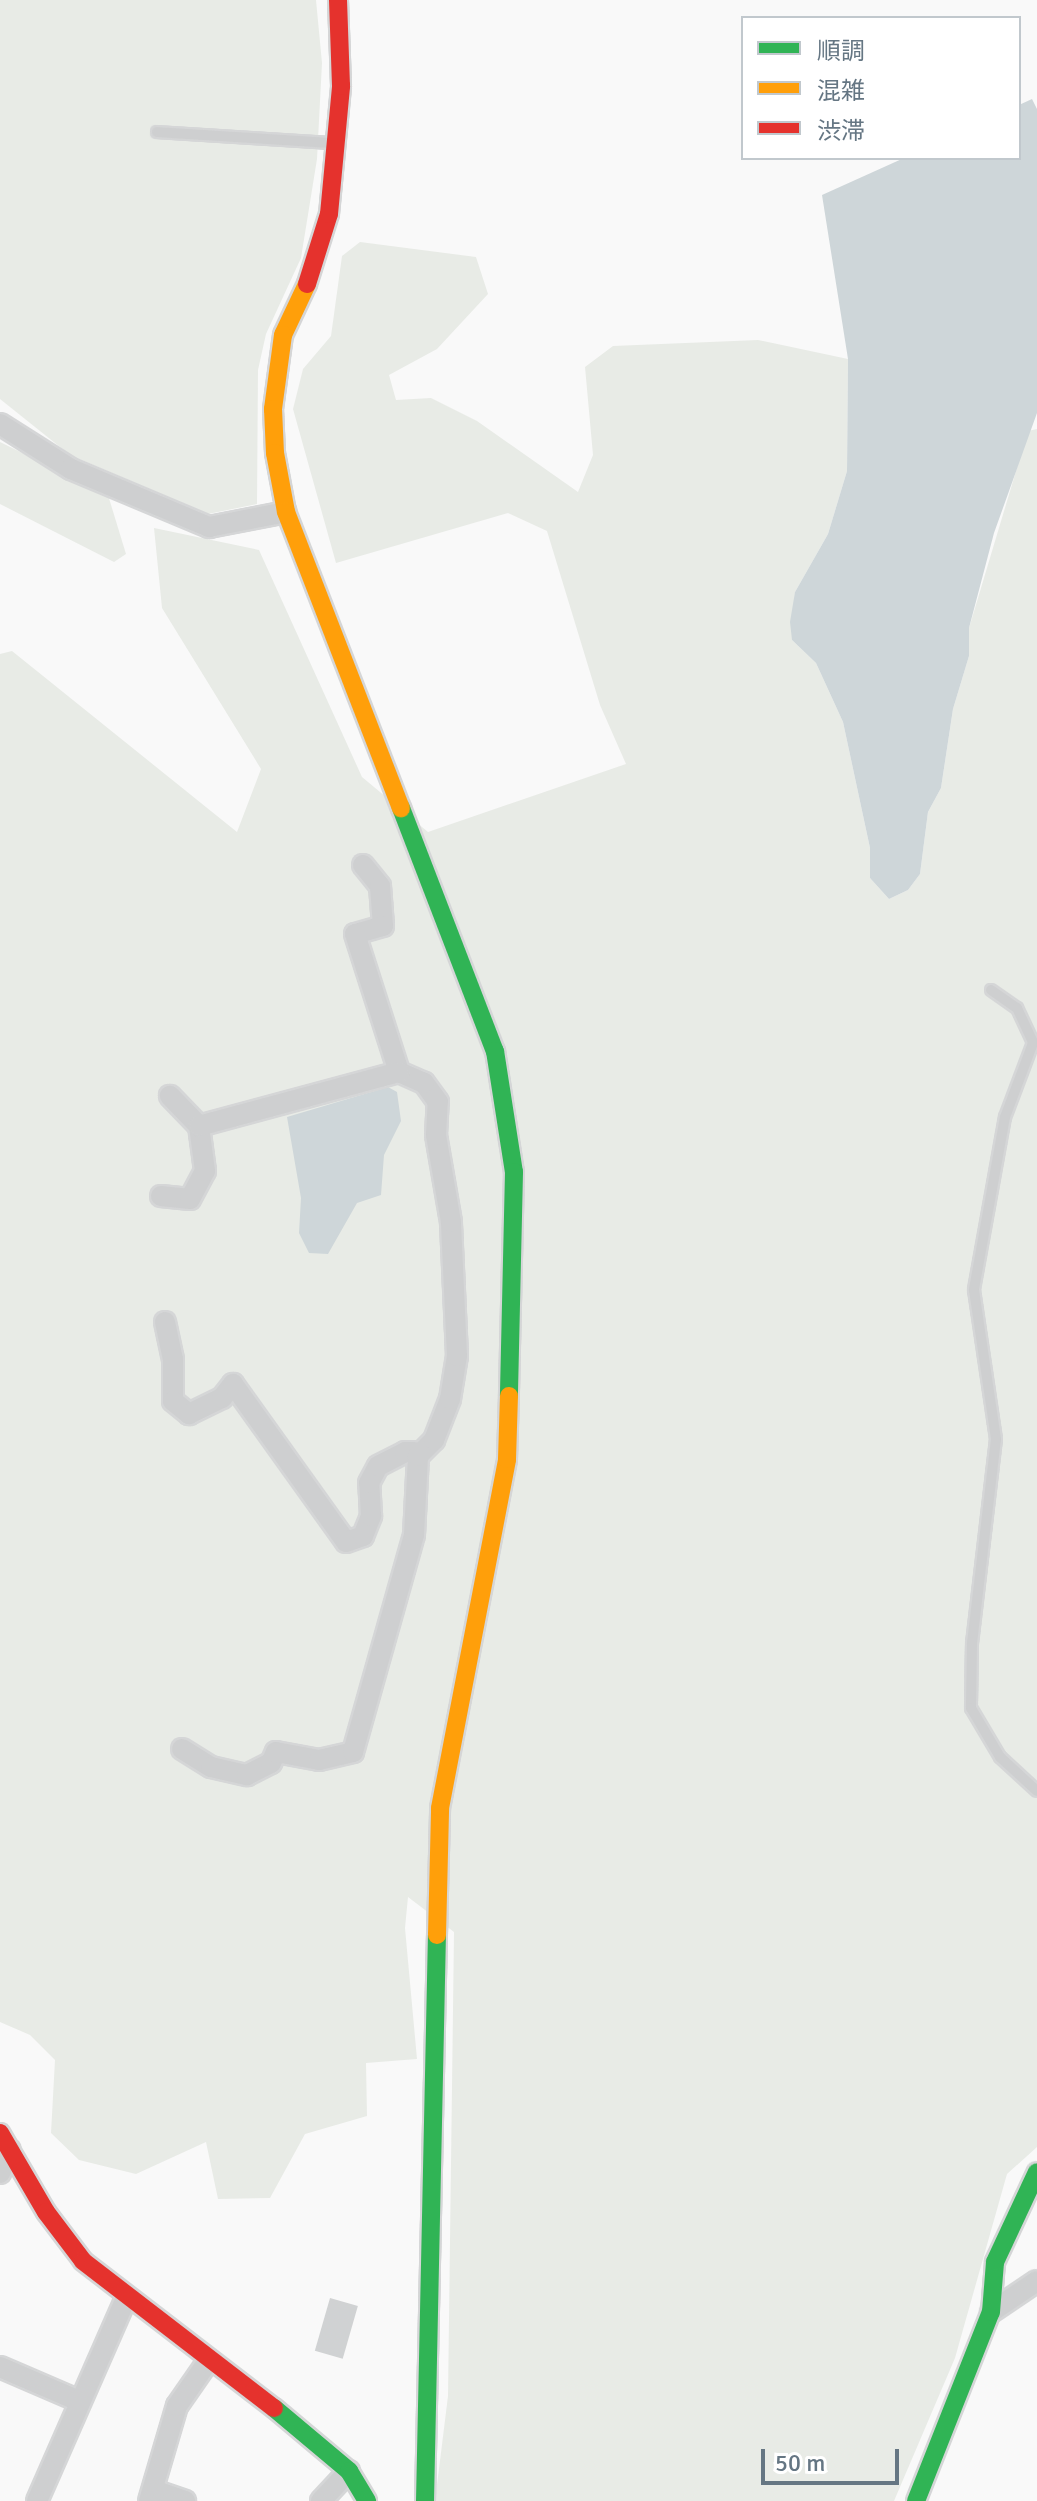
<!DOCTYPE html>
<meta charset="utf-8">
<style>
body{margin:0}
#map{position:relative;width:1037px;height:2501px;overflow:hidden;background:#f9f9f9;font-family:Signika,"Noto Sans JP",sans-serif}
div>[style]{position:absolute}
.green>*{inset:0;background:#e8ebe6}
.water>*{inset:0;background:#ced6d9}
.building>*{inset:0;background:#d0d2d3;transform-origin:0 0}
.roads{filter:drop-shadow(2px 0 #d5d6d7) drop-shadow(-2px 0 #d5d6d7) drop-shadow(0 2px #d5d6d7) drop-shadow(0 -2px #d5d6d7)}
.lane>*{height:10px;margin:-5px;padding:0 5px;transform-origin:5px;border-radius:5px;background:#cecfd0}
.street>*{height:20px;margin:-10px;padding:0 10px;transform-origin:10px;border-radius:10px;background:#cecfd0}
.fast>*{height:18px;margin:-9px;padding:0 9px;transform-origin:9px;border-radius:9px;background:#30b455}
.slow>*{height:18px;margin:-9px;padding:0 9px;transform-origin:9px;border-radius:9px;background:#ff9f0a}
.jam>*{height:18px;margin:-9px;padding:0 9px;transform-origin:9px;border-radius:9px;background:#e5322d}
span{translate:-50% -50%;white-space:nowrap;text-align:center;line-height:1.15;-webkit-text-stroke:8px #fff;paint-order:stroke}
.legend{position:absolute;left:741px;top:16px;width:280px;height:144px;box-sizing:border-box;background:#fff;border:2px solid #c1c8cd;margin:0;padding:10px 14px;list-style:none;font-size:24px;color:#657683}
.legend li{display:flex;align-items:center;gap:16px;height:40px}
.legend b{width:40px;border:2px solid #c1c8cd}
.scale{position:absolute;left:761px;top:2449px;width:138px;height:36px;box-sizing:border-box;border:4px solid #657683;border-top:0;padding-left:10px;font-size:24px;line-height:28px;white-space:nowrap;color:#657683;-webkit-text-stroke:6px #fff;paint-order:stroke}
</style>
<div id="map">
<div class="green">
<i style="clip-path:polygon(0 0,316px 0,322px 63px,317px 159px,301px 258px,266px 334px,258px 370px,257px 504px,208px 514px,70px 455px,0 399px)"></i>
<i style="clip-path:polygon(360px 242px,476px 257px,488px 294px,437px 349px,389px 375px,396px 400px,431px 398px,477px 421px,578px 492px,593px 455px,585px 367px,613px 346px,758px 340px,848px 359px,847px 471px,828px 534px,795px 592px,792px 640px,816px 663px,843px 722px,870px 848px,870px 878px,889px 899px,908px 890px,920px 874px,928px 812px,941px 788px,953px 709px,969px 656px,969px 628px,1028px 431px,1037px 429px,1037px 2147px,1007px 2174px,955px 2358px,894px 2501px,435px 2501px,448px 2396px,454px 1932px,408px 1897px,405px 1928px,417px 2059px,366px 2063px,367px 2116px,305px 2134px,270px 2198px,218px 2199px,206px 2142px,136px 2174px,79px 2160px,51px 2133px,55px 2060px,30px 2035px,0 2022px,0 654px,12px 651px,237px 832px,261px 769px,162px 608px,154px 528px,259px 550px,362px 777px,428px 832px,626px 764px,600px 705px,547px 531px,508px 513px,336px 563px,293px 409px,303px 369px,331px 336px,342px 256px)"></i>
<i style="clip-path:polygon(0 442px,108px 495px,126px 554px,114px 562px,0 504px)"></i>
</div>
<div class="water">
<i style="clip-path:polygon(1032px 99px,1037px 109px,1037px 413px,994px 533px,969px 628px,969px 656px,953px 709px,941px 788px,928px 812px,920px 874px,908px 890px,889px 899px,870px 878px,870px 848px,843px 722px,816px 663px,792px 640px,790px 622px,795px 592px,828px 534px,847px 471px,848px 359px,822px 195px,904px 158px,1019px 158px,1019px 105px)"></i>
<i style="clip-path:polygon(388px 1087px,397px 1092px,401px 1121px,384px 1155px,381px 1195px,357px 1203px,328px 1254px,309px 1253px,299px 1233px,301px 1198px,287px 1117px)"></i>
</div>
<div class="building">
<i style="left:330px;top:2298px;width:29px;height:55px;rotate:16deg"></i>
</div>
<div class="roads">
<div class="lane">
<i style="left:157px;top:132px;width:177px;rotate:3.6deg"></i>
<i style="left:991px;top:990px;width:32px;rotate:35deg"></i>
<i style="left:1017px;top:1008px;width:38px;rotate:65deg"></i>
<i style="left:1033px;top:1043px;width:79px;rotate:110.7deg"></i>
<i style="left:1005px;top:1117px;width:176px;rotate:100.2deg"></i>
<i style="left:974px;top:1290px;width:151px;rotate:81.6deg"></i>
<i style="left:996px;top:1439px;width:204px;rotate:96.7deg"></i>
<i style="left:972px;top:1642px;width:66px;rotate:90.9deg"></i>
<i style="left:971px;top:1708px;width:57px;rotate:59.4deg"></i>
<i style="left:1000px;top:1757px;width:50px;rotate:42.6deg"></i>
</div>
<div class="street">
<i style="left:0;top:424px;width:84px;rotate:32.4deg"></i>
<i style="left:71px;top:469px;width:150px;rotate:22.8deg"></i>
<i style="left:209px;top:527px;width:78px;rotate:-11deg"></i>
<i style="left:363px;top:865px;width:27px;rotate:51deg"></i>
<i style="left:380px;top:886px;width:40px;rotate:85.7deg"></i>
<i style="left:383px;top:926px;width:29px;rotate:164deg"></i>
<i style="left:355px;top:934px;width:145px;rotate:72.3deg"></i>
<i style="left:161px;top:1196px;width:29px;rotate:6deg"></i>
<i style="left:190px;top:1199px;width:32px;rotate:-62deg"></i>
<i style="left:205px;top:1171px;width:45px;rotate:-97.6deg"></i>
<i style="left:199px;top:1126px;width:42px;rotate:-134deg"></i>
<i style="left:165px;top:1322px;width:38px;rotate:78deg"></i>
<i style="left:173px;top:1359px;width:42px;rotate:90deg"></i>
<i style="left:173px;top:1401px;width:21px;rotate:39deg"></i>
<i style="left:189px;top:1414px;width:37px;rotate:-26deg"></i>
<i style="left:222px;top:1398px;width:18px;rotate:-52deg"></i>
<i style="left:233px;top:1384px;width:194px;rotate:54.4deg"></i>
<i style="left:346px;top:1542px;width:18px;rotate:-19deg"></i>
<i style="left:363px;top:1536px;width:22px;rotate:-68deg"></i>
<i style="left:371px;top:1516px;width:33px;rotate:-93deg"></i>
<i style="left:369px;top:1483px;width:19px;rotate:-62deg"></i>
<i style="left:378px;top:1466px;width:30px;rotate:-27deg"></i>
<i style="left:405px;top:1452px;width:9px"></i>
<i style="left:182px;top:1749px;width:34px;rotate:32deg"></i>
<i style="left:211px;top:1767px;width:37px;rotate:13deg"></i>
<i style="left:247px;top:1775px;width:27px;rotate:-27deg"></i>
<i style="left:271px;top:1763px;width:12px;rotate:-66deg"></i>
<i style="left:276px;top:1752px;width:44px;rotate:10.5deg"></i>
<i style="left:319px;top:1760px;width:35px;rotate:-13deg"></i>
<i style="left:353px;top:1752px;width:225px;rotate:-74.3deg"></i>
<i style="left:414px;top:1535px;width:79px;rotate:-87.1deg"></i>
<i style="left:418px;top:1456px;width:23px;rotate:-45deg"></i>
<i style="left:434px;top:1440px;width:44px;rotate:-68.7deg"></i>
<i style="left:450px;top:1399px;width:44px;rotate:-80.8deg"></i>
<i style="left:457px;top:1356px;width:134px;rotate:-92.6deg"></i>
<i style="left:451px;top:1222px;width:88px;rotate:-99.8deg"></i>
<i style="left:436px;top:1135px;width:33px;rotate:-87deg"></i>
<i style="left:438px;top:1102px;width:24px;rotate:-126deg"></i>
<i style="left:424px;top:1083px;width:27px;rotate:-156deg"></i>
<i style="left:399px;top:1072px;width:207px;rotate:164.9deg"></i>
<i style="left:0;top:2173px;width:25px;rotate:-67deg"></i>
<i style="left:991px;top:2312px;width:55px;rotate:-34deg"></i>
<i style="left:0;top:2367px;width:86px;rotate:23.3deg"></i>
<i style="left:153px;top:2490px;width:34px;rotate:19deg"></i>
<i style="left:37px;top:2501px;width:222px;rotate:-66.3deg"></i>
<i style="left:149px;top:2501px;width:99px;rotate:-73.6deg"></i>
<i style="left:177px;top:2406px;width:56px;rotate:-55.2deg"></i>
<i style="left:321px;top:2501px;width:41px;rotate:-47deg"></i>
</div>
<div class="fast">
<i style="left:401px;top:808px;width:261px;rotate:68.9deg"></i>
<i style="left:495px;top:1051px;width:122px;rotate:81.1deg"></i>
<i style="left:514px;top:1172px;width:224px;rotate:91.3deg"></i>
<i style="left:274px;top:2408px;width:98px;rotate:40deg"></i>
<i style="left:349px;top:2471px;width:35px;rotate:59deg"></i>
<i style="left:425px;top:2501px;width:566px;rotate:-88.79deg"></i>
<i style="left:916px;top:2501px;width:203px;rotate:-68.4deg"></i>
<i style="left:991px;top:2312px;width:50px;rotate:-85.4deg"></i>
<i style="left:995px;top:2262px;width:99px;rotate:-65deg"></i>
</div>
<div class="slow">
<i style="left:307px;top:284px;width:56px;rotate:115.2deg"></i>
<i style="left:283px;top:335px;width:75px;rotate:97.7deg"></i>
<i style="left:273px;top:409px;width:44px;rotate:87.4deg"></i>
<i style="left:275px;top:453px;width:60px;rotate:79.4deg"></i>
<i style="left:286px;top:512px;width:318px;rotate:68.8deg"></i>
<i style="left:437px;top:1935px;width:127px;rotate:-88.6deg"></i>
<i style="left:440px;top:1808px;width:355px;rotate:-79.1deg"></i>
<i style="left:507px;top:1459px;width:63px;rotate:-88.2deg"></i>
</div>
<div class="jam">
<i style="left:307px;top:284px;width:73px;rotate:-72.6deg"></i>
<i style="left:329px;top:214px;width:129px;rotate:-84.6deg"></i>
<i style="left:341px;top:86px;width:86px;rotate:-92deg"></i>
<i style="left:0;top:2133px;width:91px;rotate:59.8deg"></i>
<i style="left:46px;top:2212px;width:61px;rotate:52.9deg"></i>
<i style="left:83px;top:2261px;width:241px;rotate:37.6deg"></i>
</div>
</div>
<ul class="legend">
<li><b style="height:10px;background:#30b455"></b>順調</li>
<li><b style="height:10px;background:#ff9f0a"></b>混雑</li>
<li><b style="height:10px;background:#e5322d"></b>渋滞</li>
</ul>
<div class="scale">50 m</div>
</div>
